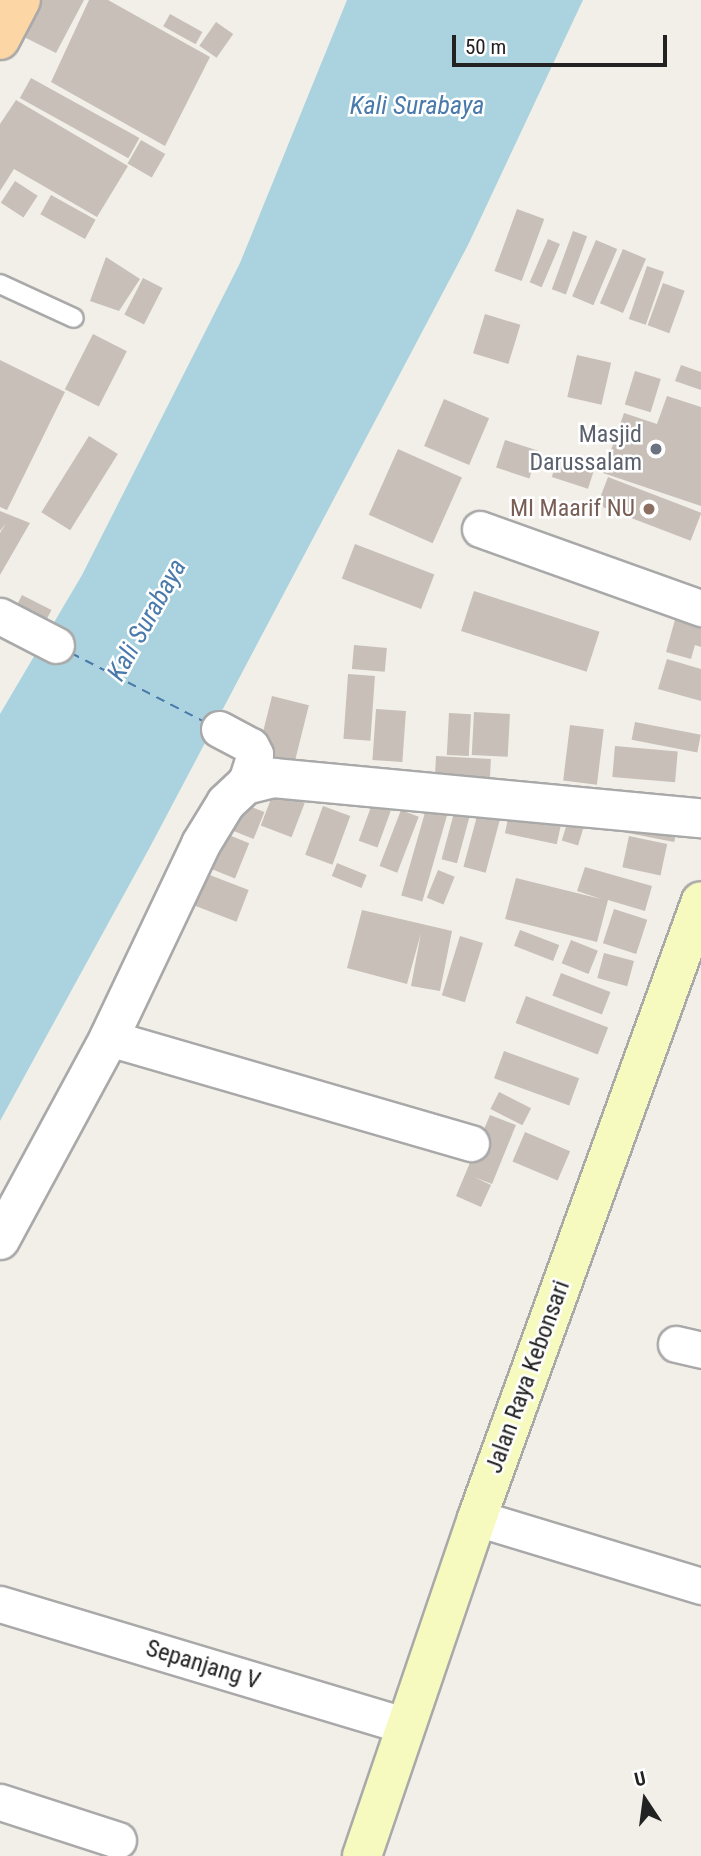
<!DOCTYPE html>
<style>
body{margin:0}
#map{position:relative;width:701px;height:1856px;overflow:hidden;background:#f2efe9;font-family:"Roboto Condensed",sans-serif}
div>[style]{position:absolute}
.water>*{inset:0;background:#aad3df}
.ferry>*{height:2px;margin-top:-1px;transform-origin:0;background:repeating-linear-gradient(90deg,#4a7aab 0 9px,transparent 0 16px)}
.building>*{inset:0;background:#c7bfb8;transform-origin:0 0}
.roads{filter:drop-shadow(2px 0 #a9a9a9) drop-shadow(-2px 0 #a9a9a9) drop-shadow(0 2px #a9a9a9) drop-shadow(0 -2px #a9a9a9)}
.service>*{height:18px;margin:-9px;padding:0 9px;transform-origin:9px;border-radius:9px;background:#fff}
.minor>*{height:35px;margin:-17.5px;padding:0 17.5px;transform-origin:17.5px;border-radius:17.5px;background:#fff}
.tertiary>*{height:38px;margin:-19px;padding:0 19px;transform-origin:19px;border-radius:19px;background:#fff}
.secondary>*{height:38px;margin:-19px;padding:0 19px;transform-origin:19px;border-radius:19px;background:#f7fabf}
.primary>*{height:38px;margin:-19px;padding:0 19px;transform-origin:19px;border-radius:19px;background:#fcd6a4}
.dots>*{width:19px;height:19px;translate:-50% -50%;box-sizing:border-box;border:4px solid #fff;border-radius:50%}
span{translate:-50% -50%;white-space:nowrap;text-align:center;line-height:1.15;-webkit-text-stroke:5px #fff;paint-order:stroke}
.worship-label{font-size:24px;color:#5b616d}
.right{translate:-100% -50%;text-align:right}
.education-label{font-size:24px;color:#785e54}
.street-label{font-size:24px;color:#222}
.water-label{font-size:26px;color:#4a7aab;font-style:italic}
.north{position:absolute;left:610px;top:1765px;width:70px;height:70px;-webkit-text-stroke:5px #fff;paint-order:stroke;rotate:347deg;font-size:19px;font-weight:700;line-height:28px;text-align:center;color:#222}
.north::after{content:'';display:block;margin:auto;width:24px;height:32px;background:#222;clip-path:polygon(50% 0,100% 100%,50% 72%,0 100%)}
.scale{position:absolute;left:452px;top:35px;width:215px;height:32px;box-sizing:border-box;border:4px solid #222;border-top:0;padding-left:9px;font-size:21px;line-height:24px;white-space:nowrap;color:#222;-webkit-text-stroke:5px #fff;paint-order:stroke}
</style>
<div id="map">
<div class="water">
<i style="clip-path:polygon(347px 0,583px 0,468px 245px,150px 847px,0 1121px,0 714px,82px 575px,240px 263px)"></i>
</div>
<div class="ferry">
<i style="left:71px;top:653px;width:148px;rotate:27.3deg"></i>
</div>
<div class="building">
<i style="clip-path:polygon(38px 0,84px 0,56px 53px,20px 35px)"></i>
<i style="clip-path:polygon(89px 0,108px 0,210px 57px,165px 146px,51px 82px)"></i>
<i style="left:170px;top:14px;width:37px;height:14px;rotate:29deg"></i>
<i style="left:216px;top:22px;width:21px;height:29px;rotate:35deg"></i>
<i style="left:31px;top:78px;width:124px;height:23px;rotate:29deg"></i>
<i style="clip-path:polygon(16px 100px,128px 166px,97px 217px,14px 169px,0 191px,0 124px)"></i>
<i style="left:141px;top:140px;width:28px;height:27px;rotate:30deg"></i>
<i style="left:15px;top:181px;width:27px;height:26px;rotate:33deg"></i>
<i style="left:51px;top:195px;width:51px;height:22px;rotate:29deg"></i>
<i style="left:517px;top:209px;width:29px;height:66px;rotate:20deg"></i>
<i style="left:573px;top:231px;width:15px;height:62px;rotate:20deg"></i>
<i style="left:548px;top:239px;width:13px;height:47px;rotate:23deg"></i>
<i style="left:596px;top:240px;width:23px;height:61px;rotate:23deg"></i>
<i style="left:623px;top:249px;width:25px;height:59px;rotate:23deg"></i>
<i style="clip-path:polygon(106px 257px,140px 279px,119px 311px,90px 301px)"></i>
<i style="left:647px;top:266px;width:18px;height:56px;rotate:19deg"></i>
<i style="left:143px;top:278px;width:22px;height:41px;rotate:27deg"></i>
<i style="left:663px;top:283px;width:23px;height:45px;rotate:20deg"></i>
<i style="left:485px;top:314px;width:37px;height:41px;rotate:17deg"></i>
<i style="left:93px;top:334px;width:38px;height:62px;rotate:27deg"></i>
<i style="left:577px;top:355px;width:35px;height:43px;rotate:13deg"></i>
<i style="clip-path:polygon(0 360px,65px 392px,7px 510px,0 507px)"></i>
<i style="clip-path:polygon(681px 365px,701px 372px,701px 390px,675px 381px)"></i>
<i style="left:635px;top:371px;width:27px;height:35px;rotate:17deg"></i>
<i style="clip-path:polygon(667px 396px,701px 407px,701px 506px,603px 473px,624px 413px,657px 424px)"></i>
<i style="left:444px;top:399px;width:49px;height:51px;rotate:23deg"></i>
<i style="left:89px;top:436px;width:34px;height:90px;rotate:32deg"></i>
<i style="left:505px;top:440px;width:35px;height:29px;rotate:18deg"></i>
<i style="left:398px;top:449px;width:70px;height:72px;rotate:24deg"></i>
<i style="left:558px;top:458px;width:38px;height:20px;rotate:18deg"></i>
<i style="left:608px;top:477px;width:100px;height:30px;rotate:21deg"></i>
<i style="clip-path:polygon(0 511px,30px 523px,0 575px,0 533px,6px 523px,0 531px)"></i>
<i style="left:355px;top:544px;width:85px;height:37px;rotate:21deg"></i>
<i style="left:474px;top:591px;width:132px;height:42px;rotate:18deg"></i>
<i style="left:22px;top:595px;width:33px;height:26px;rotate:27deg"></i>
<i style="clip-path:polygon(676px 616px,701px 623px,701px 647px,695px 645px,691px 659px,666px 652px)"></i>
<i style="left:354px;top:645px;width:33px;height:24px;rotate:5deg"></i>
<i style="clip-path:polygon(667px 659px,701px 669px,701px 701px,658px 689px)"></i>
<i style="left:348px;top:674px;width:27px;height:65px;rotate:4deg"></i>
<i style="left:272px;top:696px;width:38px;height:65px;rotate:14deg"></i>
<i style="left:376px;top:709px;width:30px;height:51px;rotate:4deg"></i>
<i style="left:474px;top:712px;width:36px;height:43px;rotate:3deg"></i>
<i style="left:449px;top:713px;width:22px;height:42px;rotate:3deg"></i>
<i style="left:635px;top:722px;width:67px;height:18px;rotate:11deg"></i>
<i style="left:570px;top:725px;width:34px;height:56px;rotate:7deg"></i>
<i style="left:615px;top:746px;width:63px;height:31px;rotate:5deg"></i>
<i style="left:436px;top:756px;width:55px;height:21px;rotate:3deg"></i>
<i style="left:274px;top:791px;width:33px;height:37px;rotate:21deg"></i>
<i style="left:232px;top:799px;width:35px;height:29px;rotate:22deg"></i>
<i style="left:512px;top:800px;width:53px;height:34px;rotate:12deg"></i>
<i style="left:372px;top:804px;width:20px;height:39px;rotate:20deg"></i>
<i style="left:480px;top:805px;width:23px;height:64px;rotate:15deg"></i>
<i style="left:323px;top:806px;width:29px;height:52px;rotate:20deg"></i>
<i style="left:572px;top:807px;width:17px;height:35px;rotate:17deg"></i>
<i style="left:426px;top:809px;width:22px;height:90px;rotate:16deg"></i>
<i style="left:455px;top:809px;width:16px;height:52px;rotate:15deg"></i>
<i style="left:401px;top:810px;width:19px;height:60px;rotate:21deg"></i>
<i style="left:630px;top:813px;width:49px;height:20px;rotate:11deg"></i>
<i style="left:214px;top:829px;width:38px;height:38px;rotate:22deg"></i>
<i style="left:629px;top:836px;width:39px;height:32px;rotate:12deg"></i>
<i style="left:337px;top:863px;width:32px;height:14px;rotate:22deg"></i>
<i style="clip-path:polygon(585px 867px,652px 886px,645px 911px,608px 900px,597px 942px,505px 919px,516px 878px,601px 899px,577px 891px)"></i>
<i style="left:438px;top:870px;width:18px;height:30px;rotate:22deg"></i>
<i style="left:202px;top:872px;width:50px;height:34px;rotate:21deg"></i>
<i style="left:614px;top:909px;width:35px;height:36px;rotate:18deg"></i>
<i style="clip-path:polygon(362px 910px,452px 931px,440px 991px,411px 986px,421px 933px,407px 984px,347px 968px)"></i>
<i style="left:520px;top:930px;width:42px;height:17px;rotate:21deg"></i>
<i style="left:460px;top:936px;width:24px;height:62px;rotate:17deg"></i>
<i style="left:571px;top:940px;width:29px;height:25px;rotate:22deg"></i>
<i style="left:604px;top:953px;width:31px;height:26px;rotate:15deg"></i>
<i style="left:561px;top:973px;width:53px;height:24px;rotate:21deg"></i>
<i style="left:526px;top:996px;width:88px;height:29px;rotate:21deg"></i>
<i style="left:504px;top:1051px;width:80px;height:29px;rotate:20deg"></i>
<i style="left:499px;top:1092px;width:36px;height:19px;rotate:27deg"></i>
<i style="clip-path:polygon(490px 1115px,516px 1125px,492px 1184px,474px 1177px,491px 1185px,481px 1207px,456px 1196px)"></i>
<i style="left:525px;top:1132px;width:49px;height:32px;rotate:23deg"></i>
</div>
<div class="roads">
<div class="service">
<i style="left:0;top:284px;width:81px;rotate:24.7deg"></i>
</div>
<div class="minor">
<i style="left:480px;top:529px;width:235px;rotate:19.7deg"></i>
<i style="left:0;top:616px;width:63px;rotate:27.4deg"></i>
<i style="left:219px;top:729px;width:36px;rotate:28deg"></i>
<i style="left:251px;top:746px;width:9px;rotate:63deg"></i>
<i style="left:255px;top:754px;width:33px;rotate:108deg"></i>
<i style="left:109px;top:1038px;width:377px;rotate:16.2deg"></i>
<i style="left:676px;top:1344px;width:26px;rotate:13deg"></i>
<i style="left:477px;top:1518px;width:234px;rotate:16.9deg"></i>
<i style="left:0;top:1604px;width:424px;rotate:16.7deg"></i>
<i style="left:0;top:1802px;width:124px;rotate:17.9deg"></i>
</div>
<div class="tertiary">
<i style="left:0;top:1240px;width:230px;rotate:-61.6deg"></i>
<i style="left:109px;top:1038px;width:215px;rotate:-64.6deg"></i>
<i style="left:201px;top:844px;width:48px;rotate:-58.6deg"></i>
<i style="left:226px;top:803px;width:26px;rotate:-43deg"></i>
<i style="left:245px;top:785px;width:30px;rotate:-14deg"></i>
<i style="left:274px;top:778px;width:429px;rotate:5.4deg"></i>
</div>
<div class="secondary">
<i style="left:362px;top:1856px;width:357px;rotate:-71.2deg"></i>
<i style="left:477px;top:1518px;width:656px;rotate:-70.05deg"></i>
</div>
<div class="primary">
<i style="left:0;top:40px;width:45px;rotate:-62.3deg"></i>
</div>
</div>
<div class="dots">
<i style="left:656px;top:449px;background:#6b7280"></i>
<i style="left:649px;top:509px;background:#8d6e63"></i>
</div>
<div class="worship-label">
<span class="right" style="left:642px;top:449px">Masjid<br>Darussalam</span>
</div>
<div class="education-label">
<span class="right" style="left:635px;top:509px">MI Maarif NU</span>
</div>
<div class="street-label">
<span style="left:528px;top:1377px;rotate:-70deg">Jalan Raya Kebonsari</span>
<span style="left:203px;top:1665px;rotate:17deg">Sepanjang V</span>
</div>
<div class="water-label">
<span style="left:417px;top:106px">Kali Surabaya</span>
<span style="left:147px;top:620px;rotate:-61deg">Kali Surabaya</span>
</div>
<div class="north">U</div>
<div class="scale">50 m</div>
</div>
